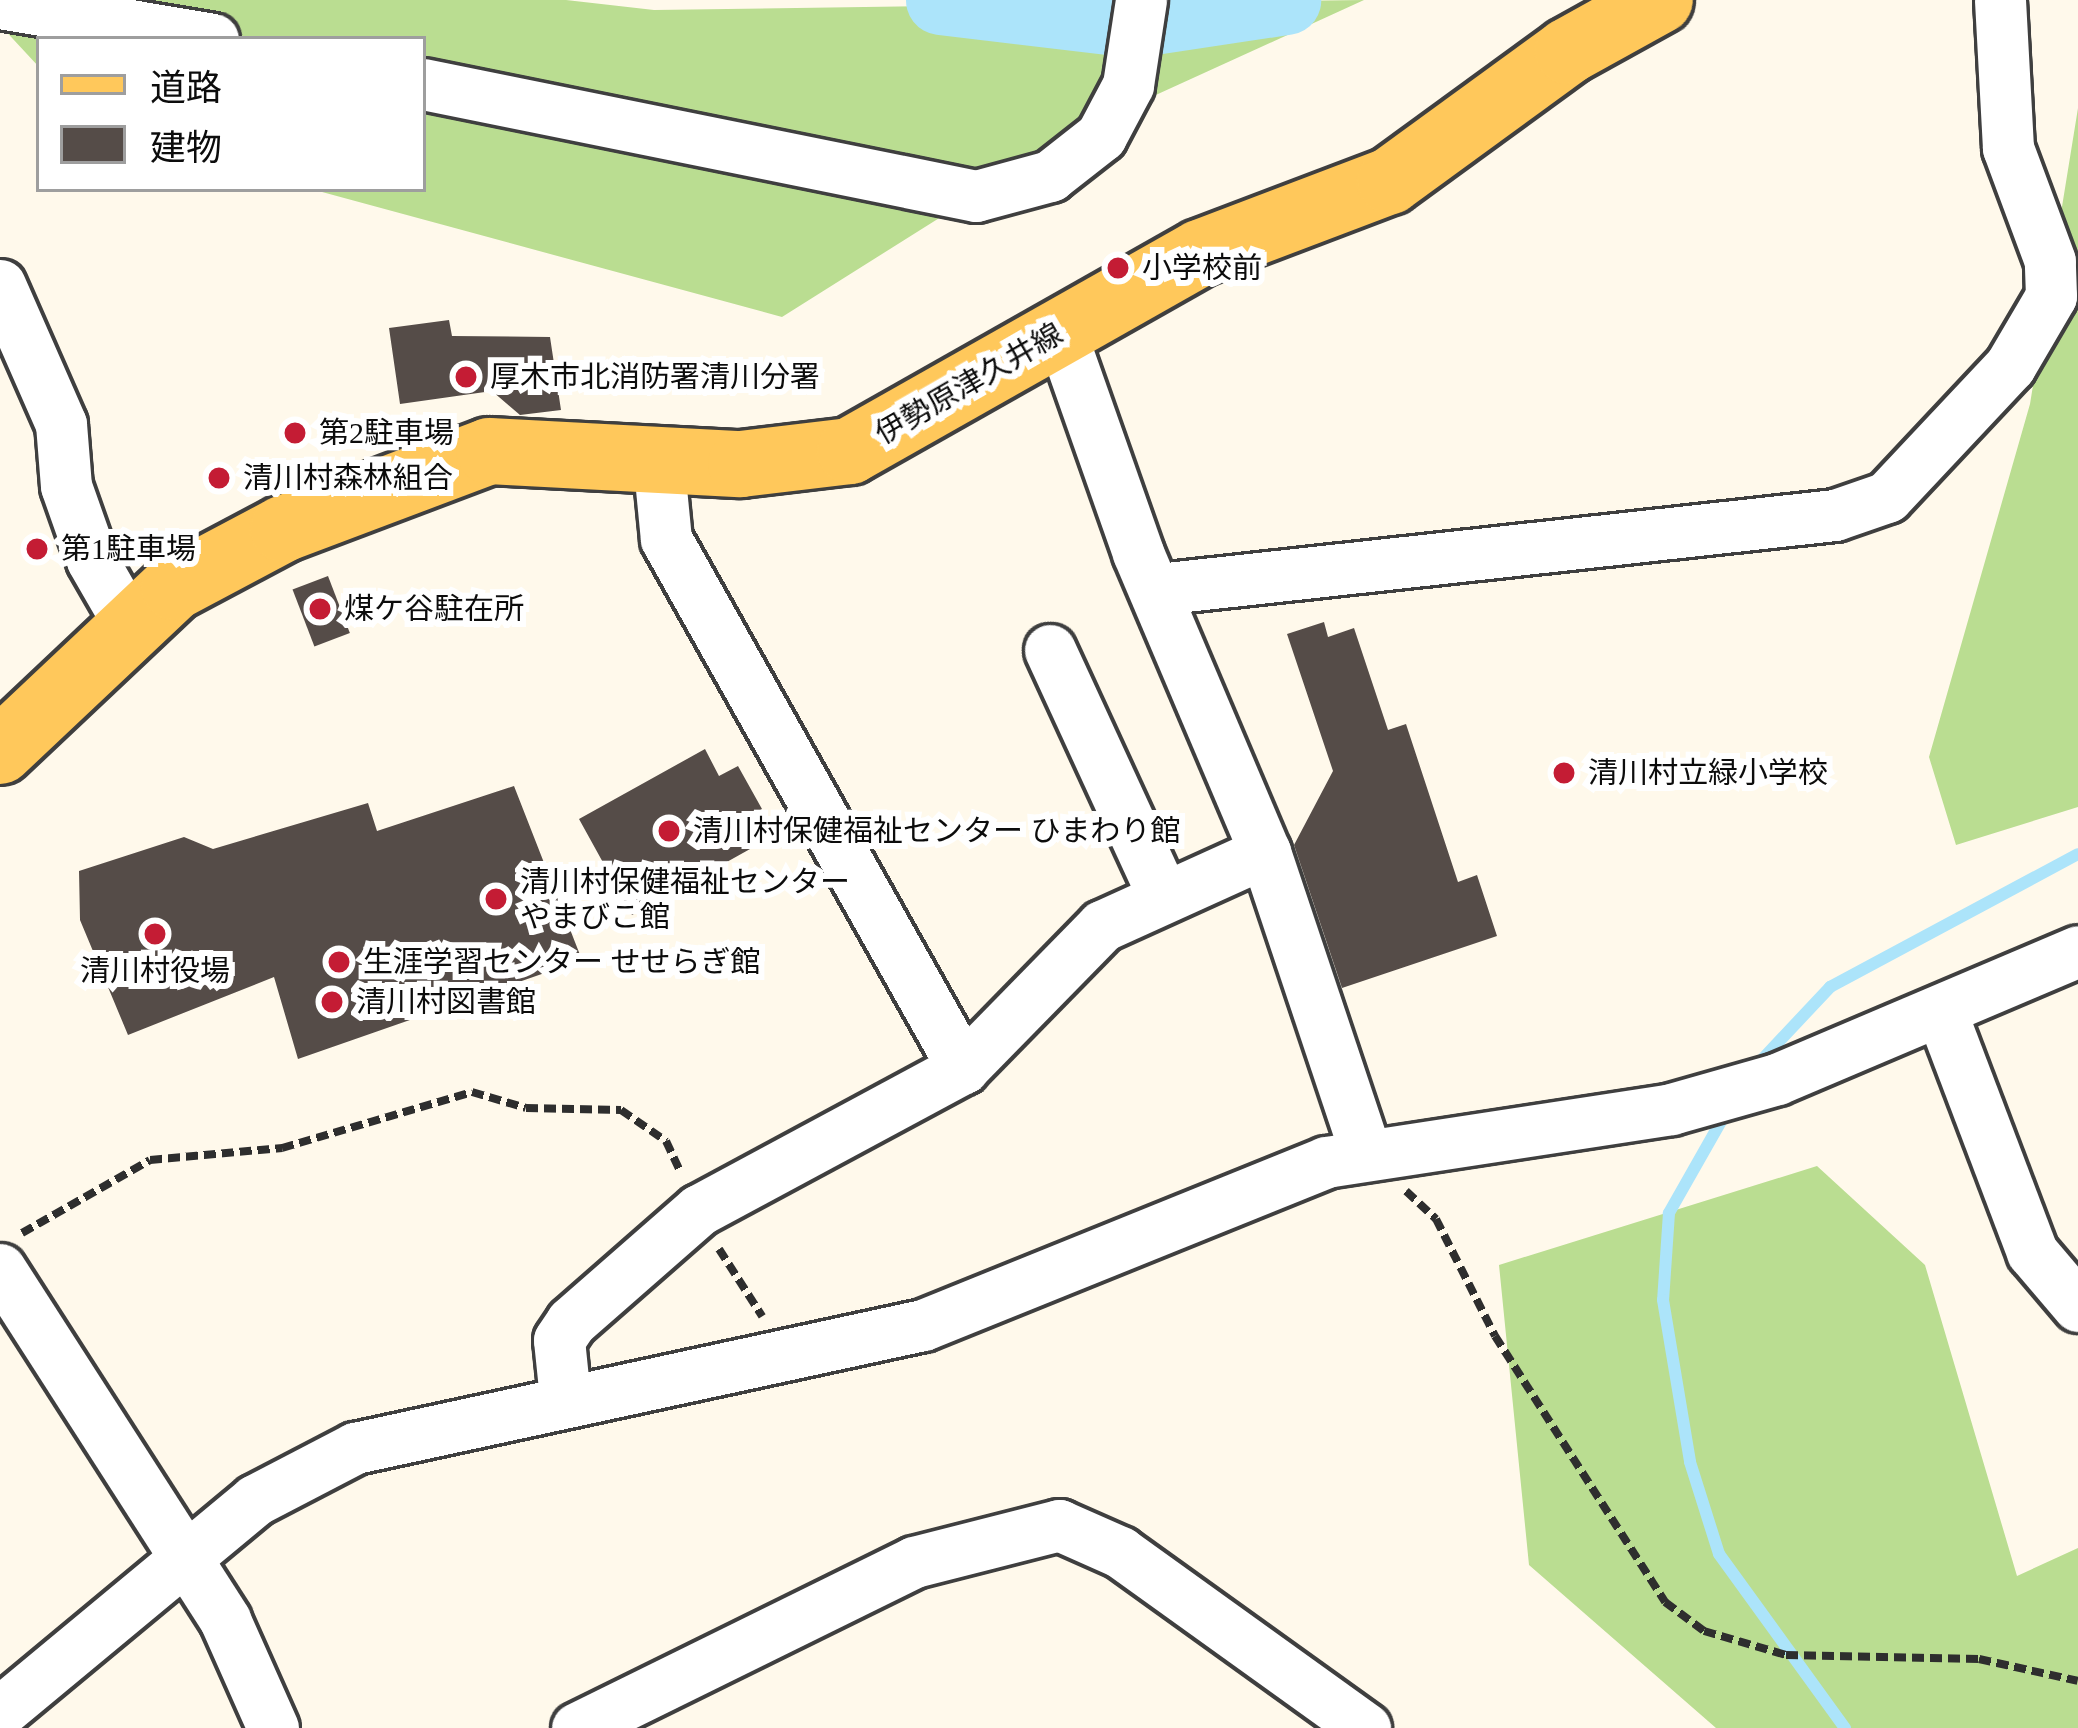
<!DOCTYPE html>
<meta charset="utf-8">
<style>
body{margin:0}
#map{position:relative;width:2078px;height:1728px;overflow:hidden;background:#fff9eb;font-family:"Times New Roman","Noto Sans JP",serif}
div>[style]{position:absolute}
.forest>*{inset:0;background:#badd91}
.stream>*{height:12px;margin:-6px;padding:0 6px;transform-origin:6px;border-radius:6px;background:#ace4fa}
.river>*{height:69px;margin:-34.5px;padding:0 34.5px;transform-origin:34.5px;border-radius:34.5px;background:#ace4fa}
.building>*{inset:0;background:#554c48;transform-origin:0 0}
.path>*{height:8px;margin-top:-4px;transform-origin:0;background:repeating-linear-gradient(90deg,#2e2e2e 0 12px,transparent 0 18px)}
.roads{filter:drop-shadow(3px 0 #3f3f3f) drop-shadow(-3px 0 #3f3f3f) drop-shadow(0 3px #3f3f3f) drop-shadow(0 -3px #3f3f3f)}
.minor>*{height:51px;margin:-25.5px;padding:0 25.5px;transform-origin:25.5px;border-radius:25.5px;background:#fff}
.major>*{height:66px;margin:-33px;padding:0 33px;transform-origin:33px;border-radius:33px;background:#ffc85b}
.dots>*{width:33px;height:33px;translate:-50% -50%;box-sizing:border-box;border:6px solid #fff;border-radius:50%}
span{translate:-50% -50%;white-space:nowrap;text-align:center;line-height:1.15;-webkit-text-stroke:12px #fff;paint-order:stroke}
.poi-label{font-size:30px;color:#0c0c0c}
.left{translate:0 -50%;text-align:left}
.street-label{font-size:30px;color:#0c0c0c}
.legend{position:absolute;left:36px;top:36px;width:390px;height:156px;box-sizing:border-box;background:#fff;border:3px solid #9e9e9e;margin:0;padding:15px 21px;list-style:none;font-size:36px;color:#0c0c0c}
.legend li{display:flex;align-items:center;gap:24px;height:60px}
.legend b{width:60px;border:3px solid #9e9e9e}
</style>
<div id="map">
<div class="forest">
<i style="clip-path:polygon(51px 0,566px 0,654px 10px,1364px 0,1079px 130px,782px 317px,311px 189px,423px 189px,423px 39px,39px 39px,39px 67px,0 25px)"></i>
<i style="clip-path:polygon(2078px 108px,2078px 807px,1956px 845px,1929px 757px,2030px 404px)"></i>
<i style="clip-path:polygon(1817px 1166px,1925px 1265px,2017px 1576px,2078px 1548px,2078px 1728px,1716px 1728px,1529px 1565px,1499px 1265px)"></i>
</div>
<div class="stream">
<i style="left:1755px;top:1067px;width:110px;rotate:-46.8deg"></i>
<i style="left:1830px;top:987px;width:281px;rotate:-28.2deg"></i>
<i style="left:1728px;top:1109px;width:120px;rotate:119.6deg"></i>
<i style="left:1669px;top:1213px;width:87px;rotate:93.9deg"></i>
<i style="left:1663px;top:1300px;width:164px;rotate:80.5deg"></i>
<i style="left:1690px;top:1462px;width:96px;rotate:72.5deg"></i>
<i style="left:1719px;top:1554px;width:215px;rotate:54.1deg"></i>
</div>
<div class="river">
<i style="left:940px;top:0;width:195px;rotate:6.8deg"></i>
<i style="left:1134px;top:23px;width:154px;rotate:-8.6deg"></i>
</div>
<div class="building">
<i style="clip-path:polygon(449px 320px,452px 336px,550px 337px,561px 410px,520px 415px,492px 391px,400px 404px,389px 328px)"></i>
<i style="left:328px;top:576px;width:61px;height:38px;rotate:69deg"></i>
<i style="clip-path:polygon(1324px 622px,1328px 637px,1354px 628px,1388px 730px,1406px 724px,1458px 882px,1477px 875px,1497px 936px,1342px 988px,1294px 845px,1333px 771px,1287px 634px)"></i>
<i style="clip-path:polygon(705px 749px,719px 776px,738px 766px,762px 809px,745px 819px,759px 844px,632px 915px,579px 819px)"></i>
<i style="clip-path:polygon(514px 786px,582px 960px,298px 1059px,274px 977px,128px 1035px,80px 920px,79px 871px,184px 837px,213px 849px,368px 803px,377px 831px)"></i>
</div>
<div class="path">
<i style="left:1406px;top:1191px;width:41px;rotate:43deg"></i>
<i style="left:1436px;top:1219px;width:131px;rotate:63.2deg"></i>
<i style="left:1495px;top:1336px;width:316px;rotate:57.4deg"></i>
<i style="left:1665px;top:1602px;width:49px;rotate:36.6deg"></i>
<i style="left:1704px;top:1631px;width:85px;rotate:16.3deg"></i>
<i style="left:1786px;top:1655px;width:193px;rotate:1.2deg"></i>
<i style="left:1979px;top:1659px;width:101px;rotate:12.5deg"></i>
<i style="left:22px;top:1233px;width:147px;rotate:-29.7deg"></i>
<i style="left:150px;top:1160px;width:133px;rotate:-5.2deg"></i>
<i style="left:282px;top:1148px;width:198px;rotate:-16.4deg"></i>
<i style="left:472px;top:1092px;width:56px;rotate:16.5deg"></i>
<i style="left:526px;top:1108px;width:95px;rotate:1.2deg"></i>
<i style="left:621px;top:1110px;width:55px;rotate:34.6deg"></i>
<i style="left:666px;top:1141px;width:33px;rotate:65deg"></i>
<i style="left:719px;top:1249px;width:80px;rotate:57.3deg"></i>
</div>
<div class="roads">
<div class="minor">
<i style="left:0;top:3px;width:216px;rotate:9.6deg"></i>
<i style="left:423px;top:84px;width:564px;rotate:11.45deg"></i>
<i style="left:976px;top:196px;width:77px;rotate:-15.1deg"></i>
<i style="left:1050px;top:176px;width:65px;rotate:-38.1deg"></i>
<i style="left:1101px;top:136px;width:58px;rotate:-62.1deg"></i>
<i style="left:1128px;top:85px;width:86px;rotate:-81.3deg"></i>
<i style="left:0;top:285px;width:152px;rotate:66.3deg"></i>
<i style="left:61px;top:424px;width:62px;rotate:85.4deg"></i>
<i style="left:66px;top:486px;width:78px;rotate:70.6deg"></i>
<i style="left:92px;top:560px;width:76px;rotate:60.1deg"></i>
<i style="left:1060px;top:331px;width:235px;rotate:70.6deg"></i>
<i style="left:1138px;top:553px;width:325px;rotate:67deg"></i>
<i style="left:1265px;top:852px;width:317px;rotate:71.5deg"></i>
<i style="left:658px;top:458px;width:81px;rotate:84.4deg"></i>
<i style="left:666px;top:539px;width:607px;rotate:60.69deg"></i>
<i style="left:1158px;top:589px;width:681px;rotate:-6.24deg"></i>
<i style="left:1835px;top:515px;width:55px;rotate:-19.1deg"></i>
<i style="left:1887px;top:497px;width:180px;rotate:-46.8deg"></i>
<i style="left:2010px;top:366px;width:81px;rotate:-59.6deg"></i>
<i style="left:2051px;top:296px;width:35px;rotate:-92deg"></i>
<i style="left:2050px;top:261px;width:121px;rotate:-110.4deg"></i>
<i style="left:2008px;top:148px;width:148px;rotate:-93.1deg"></i>
<i style="left:1050px;top:650px;width:268px;rotate:65.3deg"></i>
<i style="left:1941px;top:1012px;width:257px;rotate:69.2deg"></i>
<i style="left:2032px;top:1252px;width:71px;rotate:49.6deg"></i>
<i style="left:0;top:1269px;width:417px;rotate:57.3deg"></i>
<i style="left:225px;top:1620px;width:118px;rotate:66deg"></i>
<i style="left:565px;top:1398px;width:58px;rotate:-95.9deg"></i>
<i style="left:559px;top:1340px;width:22px;rotate:-56deg"></i>
<i style="left:571px;top:1322px;width:170px;rotate:-41.2deg"></i>
<i style="left:699px;top:1210px;width:300px;rotate:-28.3deg"></i>
<i style="left:963px;top:1068px;width:199px;rotate:-45.6deg"></i>
<i style="left:1102px;top:926px;width:179px;rotate:-24.4deg"></i>
<i style="left:0;top:1712px;width:332px;rotate:-39.7deg"></i>
<i style="left:255px;top:1500px;width:113px;rotate:-27.5deg"></i>
<i style="left:355px;top:1448px;width:581px;rotate:-12.22deg"></i>
<i style="left:923px;top:1325px;width:435px;rotate:-22deg"></i>
<i style="left:1326px;top:1162px;width:349px;rotate:-8.7deg"></i>
<i style="left:1671px;top:1109px;width:110px;rotate:-15.8deg"></i>
<i style="left:1777px;top:1079px;width:327px;rotate:-23deg"></i>
<i style="left:577px;top:1728px;width:376px;rotate:-26.2deg"></i>
<i style="left:914px;top:1562px;width:150px;rotate:-14.3deg"></i>
<i style="left:1059px;top:1525px;width:67px;rotate:23.9deg"></i>
<i style="left:1120px;top:1552px;width:302px;rotate:35.7deg"></i>
</div>
<div class="major">
<i style="left:0;top:751px;width:239px;rotate:-43.3deg"></i>
<i style="left:174px;top:587px;width:123px;rotate:-28deg"></i>
<i style="left:283px;top:529px;width:220px;rotate:-20.7deg"></i>
<i style="left:489px;top:451px;width:252px;rotate:3deg"></i>
<i style="left:741px;top:464px;width:110px;rotate:-6.8deg"></i>
<i style="left:850px;top:451px;width:402px;rotate:-29.5deg"></i>
<i style="left:1200px;top:253px;width:203px;rotate:-20.8deg"></i>
<i style="left:1390px;top:181px;width:220px;rotate:-36.1deg"></i>
<i style="left:1568px;top:51px;width:105px;rotate:-29deg"></i>
</div>
</div>
<div class="dots">
<i style="left:1118px;top:268px;background:#c41c34"></i>
<i style="left:466px;top:377px;background:#c41c34"></i>
<i style="left:295px;top:433px;background:#c41c34"></i>
<i style="left:219px;top:478px;background:#c41c34"></i>
<i style="left:37px;top:549px;background:#c41c34"></i>
<i style="left:320px;top:609px;background:#c41c34"></i>
<i style="left:1564px;top:773px;background:#c41c34"></i>
<i style="left:669px;top:831px;background:#c41c34"></i>
<i style="left:496px;top:899px;background:#c41c34"></i>
<i style="left:155px;top:934px;background:#c41c34"></i>
<i style="left:339px;top:962px;background:#c41c34"></i>
<i style="left:332px;top:1002px;background:#c41c34"></i>
</div>
<div class="poi-label">
<span class="left" style="left:1142px;top:268px">小学校前</span>
<span class="left" style="left:490px;top:377px">厚木市北消防署清川分署</span>
<span class="left" style="left:319px;top:433px">第2駐車場</span>
<span class="left" style="left:243px;top:478px">清川村森林組合</span>
<span class="left" style="left:61px;top:549px">第1駐車場</span>
<span class="left" style="left:344px;top:609px">煤ケ谷駐在所</span>
<span class="left" style="left:1588px;top:773px">清川村立緑小学校</span>
<span class="left" style="left:693px;top:831px">清川村保健福祉センター ひまわり館</span>
<span class="left" style="left:520px;top:899px">清川村保健福祉センター<br>やまびこ館</span>
<span class="left" style="left:363px;top:962px">生涯学習センター せせらぎ館</span>
<span style="left:155px;top:971px">清川村役場</span>
<span class="left" style="left:356px;top:1002px">清川村図書館</span>
</div>
<div class="street-label">
<span style="left:969px;top:384px;rotate:-30deg">伊勢原津久井線</span>
</div>
<ul class="legend">
<li><b style="height:15px;background:#ffc85b"></b>道路</li>
<li><b style="height:33px;background:#554c48"></b>建物</li>
</ul>
</div>
